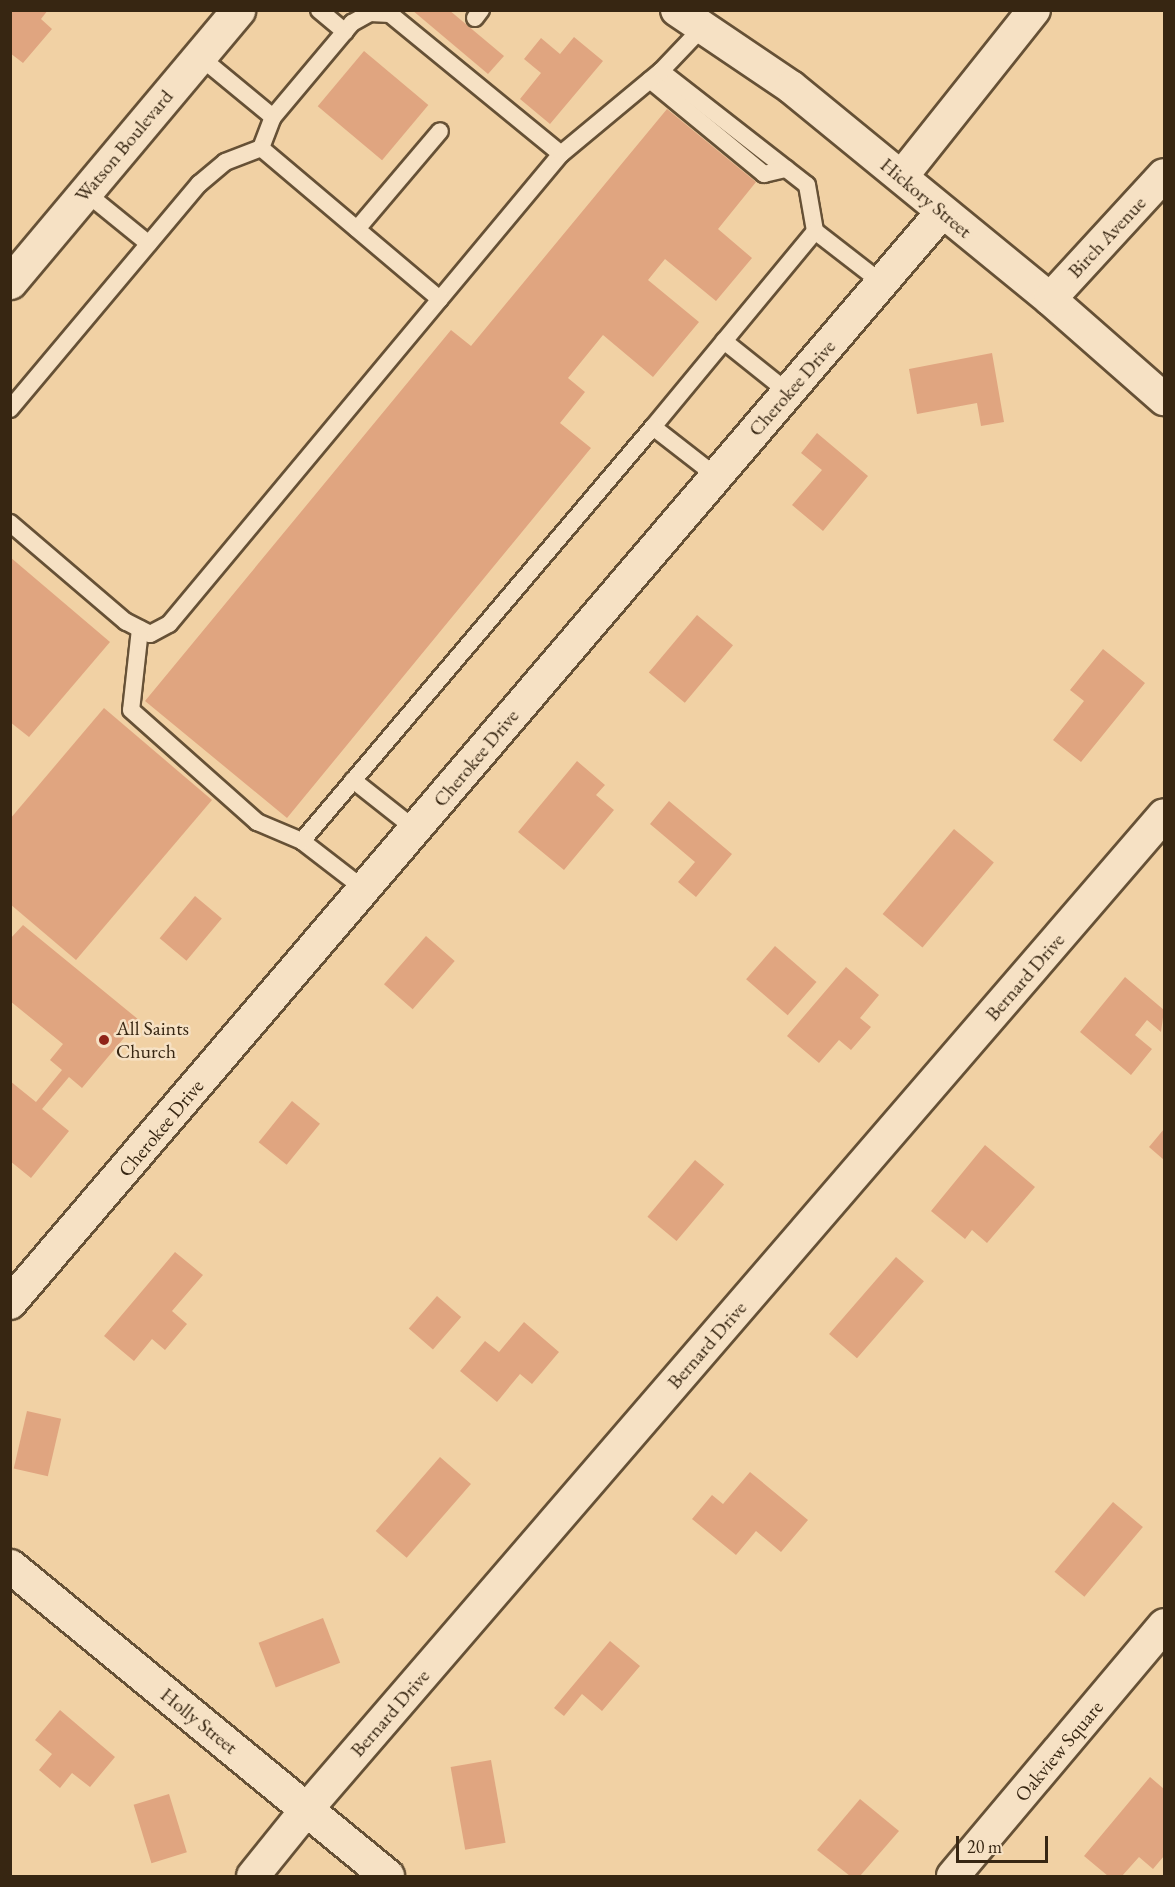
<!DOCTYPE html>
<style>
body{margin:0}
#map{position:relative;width:1175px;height:1887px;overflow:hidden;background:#f1d1a4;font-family:"EB Garamond",serif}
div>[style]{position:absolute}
.building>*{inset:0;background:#e0a580;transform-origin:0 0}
.roads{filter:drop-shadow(2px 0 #665136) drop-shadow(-2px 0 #665136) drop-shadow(0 2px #665136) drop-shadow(0 -2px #665136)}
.lane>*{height:16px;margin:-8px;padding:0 8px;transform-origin:8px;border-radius:8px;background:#f6e1c4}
.street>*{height:32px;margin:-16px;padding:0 16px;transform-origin:16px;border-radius:16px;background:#f6e1c4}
.secondary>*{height:33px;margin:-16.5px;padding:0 16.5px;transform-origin:16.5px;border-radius:16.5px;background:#f6e1c4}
.dots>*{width:16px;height:16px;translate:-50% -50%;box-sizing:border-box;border:3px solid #f6e1c4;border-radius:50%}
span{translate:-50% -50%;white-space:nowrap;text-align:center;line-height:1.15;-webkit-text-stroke:5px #f6e1c4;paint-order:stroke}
.street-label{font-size:20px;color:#372612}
.poi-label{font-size:20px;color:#372612}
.left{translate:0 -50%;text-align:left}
.frame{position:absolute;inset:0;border:12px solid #372612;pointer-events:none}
.scale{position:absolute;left:956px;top:1836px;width:92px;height:27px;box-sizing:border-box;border:3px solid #372612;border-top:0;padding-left:8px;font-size:18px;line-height:21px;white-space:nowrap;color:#372612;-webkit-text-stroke:4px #f6e1c4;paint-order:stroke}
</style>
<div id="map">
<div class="building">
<i style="clip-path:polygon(10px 10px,48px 10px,41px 19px,52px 29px,23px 63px,10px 53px)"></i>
<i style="clip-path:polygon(412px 10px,449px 10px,504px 56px,488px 74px)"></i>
<i style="clip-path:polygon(574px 37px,603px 61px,550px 124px,520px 99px,541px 73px,524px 59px,541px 38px,560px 54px)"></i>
<i style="left:364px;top:51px;width:84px;height:72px;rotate:40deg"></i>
<i style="clip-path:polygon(667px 109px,756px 182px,718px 229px,752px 258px,716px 301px,665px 259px,648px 280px,699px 322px,653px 377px,603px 335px,568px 378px,585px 392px,560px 423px,591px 448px,287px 818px,145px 701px,451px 330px,471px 346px)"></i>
<i style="clip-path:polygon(992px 353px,1004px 422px,981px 426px,977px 403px,917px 414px,909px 369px)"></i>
<i style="clip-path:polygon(817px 433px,868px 476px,823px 531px,792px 505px,822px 470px,801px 453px)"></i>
<i style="clip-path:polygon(10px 557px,110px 642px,29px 737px,10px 722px)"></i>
<i style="left:697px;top:615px;width:47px;height:75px;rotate:40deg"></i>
<i style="clip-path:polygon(1103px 649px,1145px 683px,1081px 762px,1053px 740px,1084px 701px,1070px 690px)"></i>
<i style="clip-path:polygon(104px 708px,212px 800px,76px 960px,10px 904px,10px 819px)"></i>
<i style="clip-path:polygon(577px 761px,605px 785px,596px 795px,614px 810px,564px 870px,518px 832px)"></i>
<i style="clip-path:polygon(669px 801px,732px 854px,696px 897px,678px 882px,695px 862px,650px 824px)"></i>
<i style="left:954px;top:829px;width:52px;height:111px;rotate:40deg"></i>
<i style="left:195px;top:896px;width:35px;height:55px;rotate:40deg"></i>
<i style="clip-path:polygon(23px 925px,139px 1020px,82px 1088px,69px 1077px,42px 1109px,69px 1131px,31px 1178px,10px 1161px,10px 1081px,36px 1102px,62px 1070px,50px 1060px,63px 1044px,10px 1001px,10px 939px)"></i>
<i style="left:426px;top:936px;width:38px;height:64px;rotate:41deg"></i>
<i style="left:775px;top:946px;width:55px;height:44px;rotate:41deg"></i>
<i style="clip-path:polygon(846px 967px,879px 995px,860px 1018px,871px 1027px,851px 1050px,839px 1040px,819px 1063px,787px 1036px)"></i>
<i style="clip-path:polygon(1125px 977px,1164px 1010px,1161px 1032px,1147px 1020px,1135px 1035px,1152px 1049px,1131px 1075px,1080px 1032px)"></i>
<i style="left:292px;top:1101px;width:36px;height:53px;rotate:39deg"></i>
<i style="clip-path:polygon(1164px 1129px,1164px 1160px,1149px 1147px)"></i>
<i style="clip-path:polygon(985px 1145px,1035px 1187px,987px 1243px,972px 1230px,965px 1239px,931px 1211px)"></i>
<i style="left:695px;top:1160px;width:38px;height:74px;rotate:40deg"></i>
<i style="clip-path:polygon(175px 1252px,203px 1275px,172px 1311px,187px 1324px,165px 1350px,152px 1339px,134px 1361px,104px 1336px)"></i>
<i style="left:896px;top:1257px;width:37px;height:102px;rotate:41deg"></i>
<i style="left:437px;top:1296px;width:32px;height:43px;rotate:41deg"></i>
<i style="clip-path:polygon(524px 1322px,559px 1352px,532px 1384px,520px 1374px,497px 1402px,460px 1371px,485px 1341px,499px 1352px)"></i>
<i style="left:27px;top:1411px;width:35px;height:59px;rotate:13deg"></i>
<i style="left:440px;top:1457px;width:41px;height:98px;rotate:41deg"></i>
<i style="clip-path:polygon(750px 1472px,808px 1520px,781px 1552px,756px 1531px,736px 1555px,692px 1519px,712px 1495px,723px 1504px)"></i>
<i style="left:1113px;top:1502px;width:39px;height:91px;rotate:40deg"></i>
<i style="left:323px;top:1618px;width:48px;height:69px;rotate:69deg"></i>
<i style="clip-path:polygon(610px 1641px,640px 1666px,602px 1711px,582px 1694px,564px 1716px,554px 1708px)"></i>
<i style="clip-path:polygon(60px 1710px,115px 1757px,90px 1787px,72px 1773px,60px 1788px,39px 1770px,52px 1754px,35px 1740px)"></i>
<i style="left:491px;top:1760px;width:84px;height:41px;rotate:80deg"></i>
<i style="clip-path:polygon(1150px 1777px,1164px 1789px,1164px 1856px,1153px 1869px,1139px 1857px,1122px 1876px,1108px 1876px,1084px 1856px)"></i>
<i style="left:169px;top:1794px;width:61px;height:37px;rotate:73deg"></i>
<i style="clip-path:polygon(860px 1799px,899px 1831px,860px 1876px,850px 1876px,817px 1850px)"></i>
</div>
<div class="roads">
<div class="lane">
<i style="left:319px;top:10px;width:34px;rotate:40deg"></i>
<i style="left:475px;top:18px;width:10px;rotate:-53deg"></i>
<i style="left:199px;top:56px;width:96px;rotate:39.5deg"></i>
<i style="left:661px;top:71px;width:185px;rotate:38deg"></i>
<i style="left:807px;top:185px;width:47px;rotate:80.1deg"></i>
<i style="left:815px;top:231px;width:85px;rotate:37.8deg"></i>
<i style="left:650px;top:80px;width:148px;rotate:39.5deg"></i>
<i style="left:764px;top:174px;width:23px;rotate:-13deg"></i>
<i style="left:261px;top:148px;width:33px;rotate:-69deg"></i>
<i style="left:273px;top:117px;width:123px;rotate:-50deg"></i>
<i style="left:352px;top:23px;width:21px;rotate:-29deg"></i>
<i style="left:370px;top:13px;width:20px;rotate:3deg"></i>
<i style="left:390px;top:14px;width:221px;rotate:39.3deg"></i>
<i style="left:85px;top:192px;width:82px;rotate:39.1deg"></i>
<i style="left:357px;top:229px;width:128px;rotate:-49.7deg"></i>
<i style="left:440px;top:299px;width:189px;rotate:-50.2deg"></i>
<i style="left:561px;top:154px;width:130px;rotate:-39.7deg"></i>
<i style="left:661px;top:71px;width:59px;rotate:-46.4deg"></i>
<i style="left:724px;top:341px;width:82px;rotate:38.6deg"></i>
<i style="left:10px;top:409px;width:294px;rotate:-50deg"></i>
<i style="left:199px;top:184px;width:34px;rotate:-40deg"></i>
<i style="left:225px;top:162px;width:39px;rotate:-21deg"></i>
<i style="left:261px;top:148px;width:234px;rotate:40.2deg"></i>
<i style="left:440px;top:299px;width:423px;rotate:129.8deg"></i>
<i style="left:169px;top:624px;width:21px;rotate:152deg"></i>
<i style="left:150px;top:634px;width:27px;rotate:-153deg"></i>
<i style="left:126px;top:622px;width:153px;rotate:-139.5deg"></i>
<i style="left:716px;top:476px;width:80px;rotate:-142.1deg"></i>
<i style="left:653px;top:427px;width:254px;rotate:-50.4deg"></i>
<i style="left:140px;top:629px;width:81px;rotate:96.3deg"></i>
<i style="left:131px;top:710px;width:169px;rotate:41.6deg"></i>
<i style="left:257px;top:822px;width:49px;rotate:22.9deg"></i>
<i style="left:353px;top:780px;width:79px;rotate:38.3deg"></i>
<i style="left:364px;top:889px;width:78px;rotate:-142.3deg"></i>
<i style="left:302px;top:841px;width:543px;rotate:-49.71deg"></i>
</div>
<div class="street">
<i style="left:677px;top:10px;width:138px;rotate:34deg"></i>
<i style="left:791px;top:87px;width:335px;rotate:39.3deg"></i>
<i style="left:1050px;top:299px;width:152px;rotate:41.3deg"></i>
<i style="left:902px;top:176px;width:212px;rotate:-51.5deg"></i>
<i style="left:1050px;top:299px;width:168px;rotate:-47.4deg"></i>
<i style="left:10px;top:1303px;width:1435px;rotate:-49.49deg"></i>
<i style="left:253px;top:1876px;width:86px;rotate:-51.1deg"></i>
<i style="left:307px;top:1809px;width:1312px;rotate:-49.23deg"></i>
<i style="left:953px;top:1876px;width:328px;rotate:-49.9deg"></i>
</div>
<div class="secondary">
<i style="left:10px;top:282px;width:355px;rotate:-50deg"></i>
<i style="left:10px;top:1566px;width:488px;rotate:39.4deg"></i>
</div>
</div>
<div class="dots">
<i style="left:104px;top:1040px;background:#8f2418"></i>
</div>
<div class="street-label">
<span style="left:124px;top:146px;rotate:-50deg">Watson Boulevard</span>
<span style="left:926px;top:198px;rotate:40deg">Hickory Street</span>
<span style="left:1107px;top:237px;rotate:-47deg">Birch Avenue</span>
<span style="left:792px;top:388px;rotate:-49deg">Cherokee Drive</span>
<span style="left:476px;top:758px;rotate:-50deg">Cherokee Drive</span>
<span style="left:1025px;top:977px;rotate:-49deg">Bernard Drive</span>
<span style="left:161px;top:1128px;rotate:-50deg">Cherokee Drive</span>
<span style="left:707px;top:1345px;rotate:-49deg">Bernard Drive</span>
<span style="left:390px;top:1713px;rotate:-49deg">Bernard Drive</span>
<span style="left:199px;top:1721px;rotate:39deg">Holly Street</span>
<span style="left:1059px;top:1751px;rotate:-50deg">Oakview Square</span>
</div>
<div class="poi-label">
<span class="left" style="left:116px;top:1040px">All Saints<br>Church</span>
</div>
<div class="frame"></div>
<div class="scale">20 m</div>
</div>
